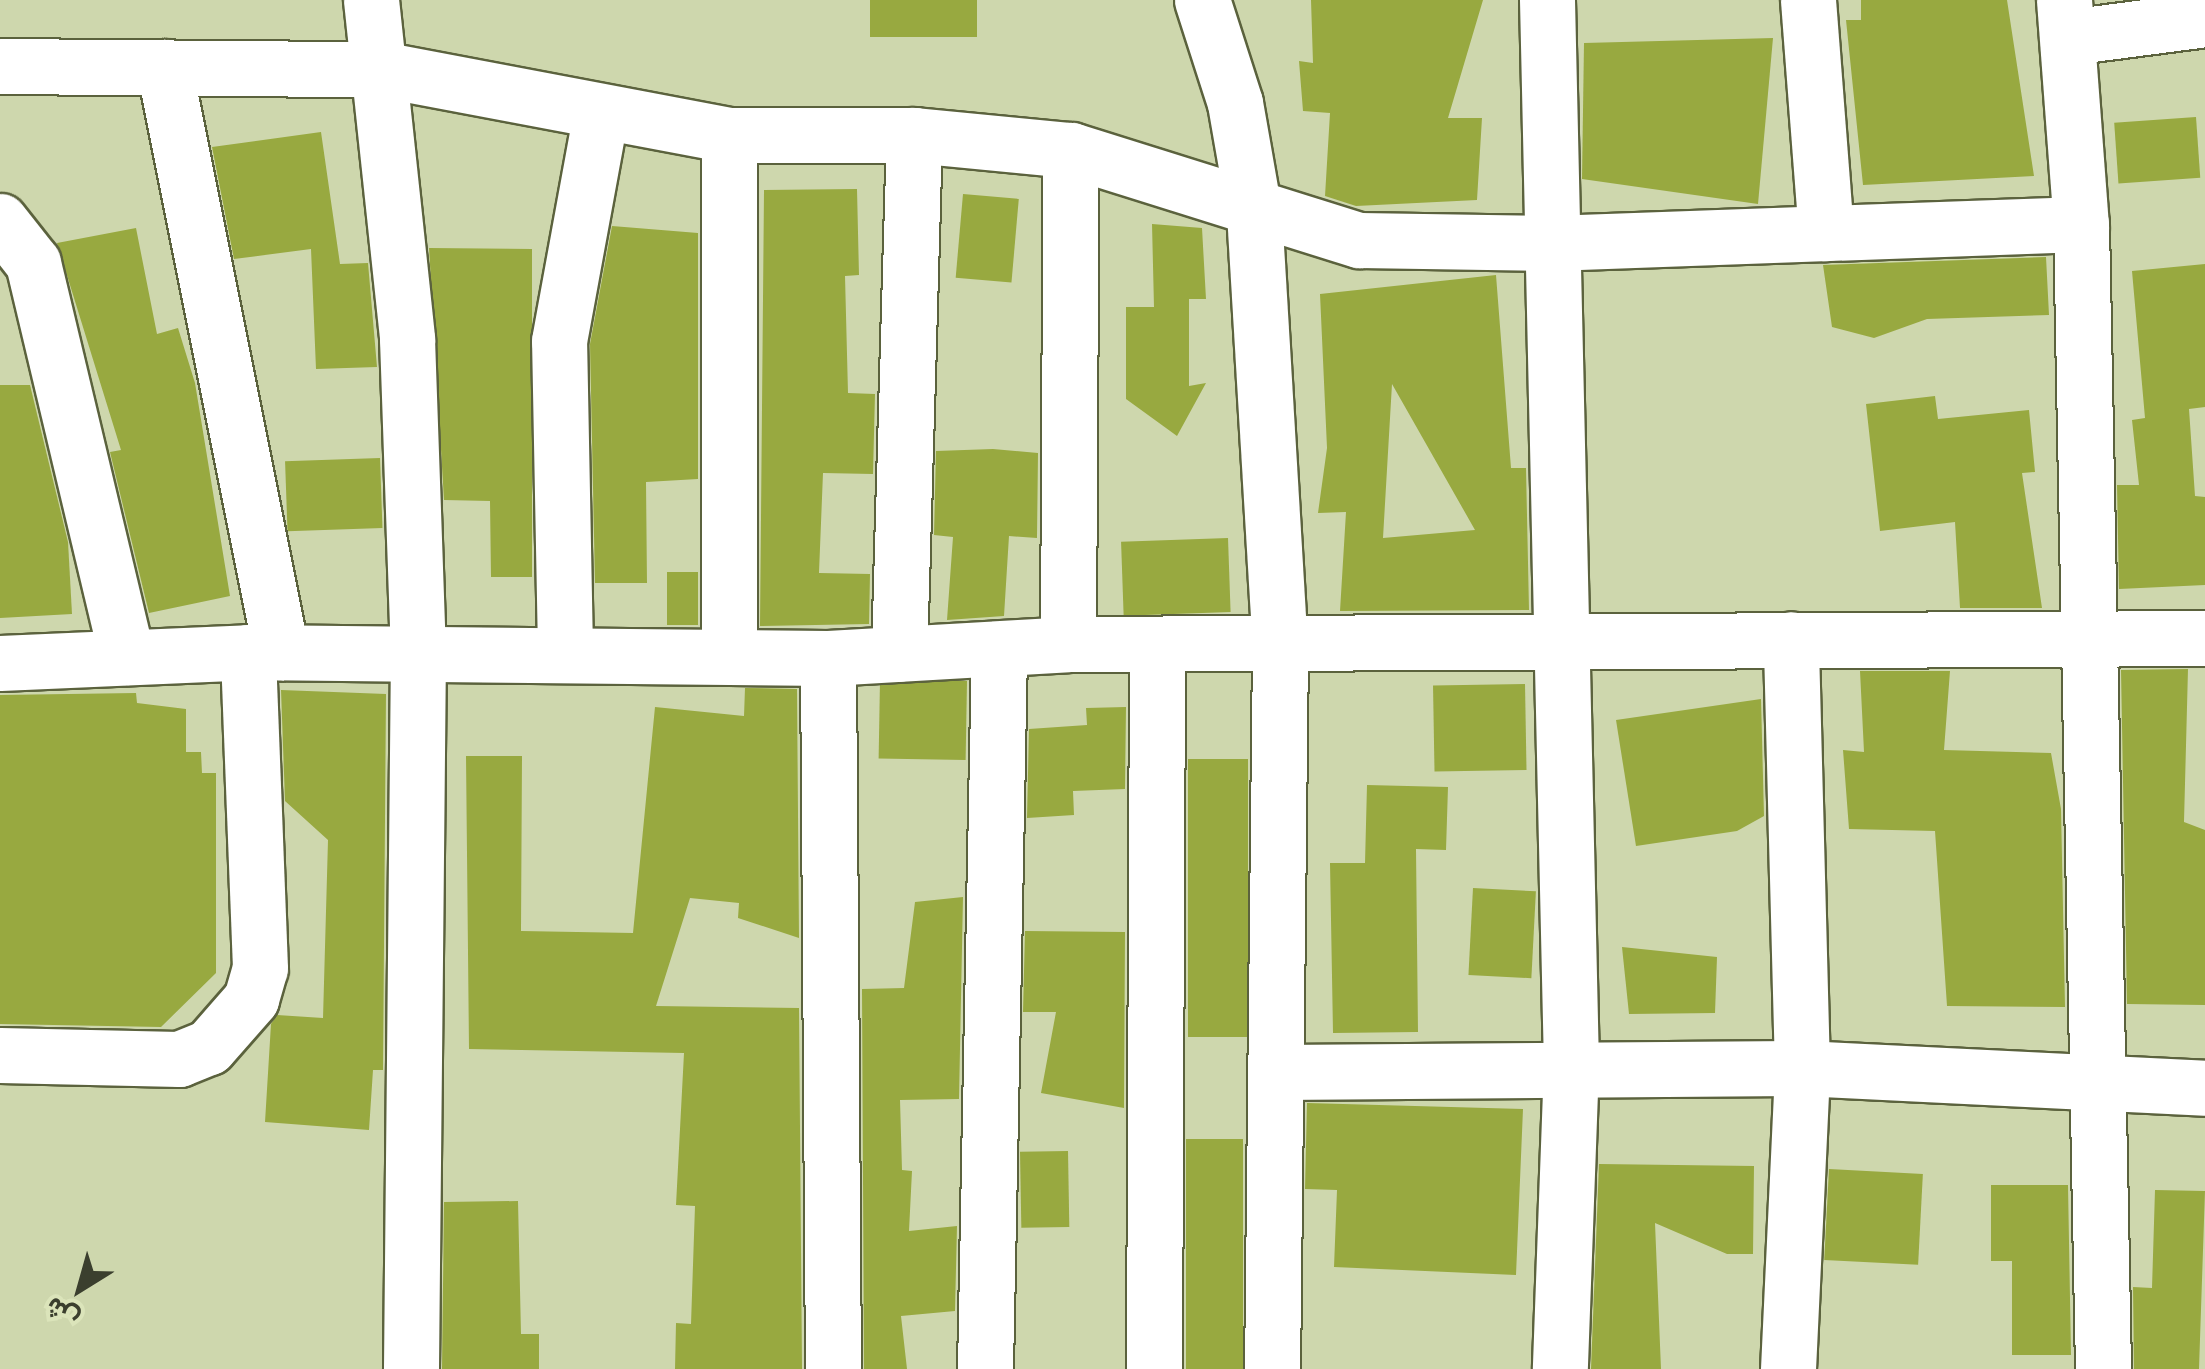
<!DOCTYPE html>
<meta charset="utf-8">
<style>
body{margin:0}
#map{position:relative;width:2205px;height:1369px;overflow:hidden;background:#ced7ad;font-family:"Fira Sans Condensed",Vazirmatn,sans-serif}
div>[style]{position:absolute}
.building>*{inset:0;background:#98a940;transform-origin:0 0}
.roads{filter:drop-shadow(2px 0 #5b623d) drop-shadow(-2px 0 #5b623d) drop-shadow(0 2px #5b623d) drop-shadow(0 -2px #5b623d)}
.minor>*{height:55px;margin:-27.5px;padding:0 27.5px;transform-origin:27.5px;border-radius:27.5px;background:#fff}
span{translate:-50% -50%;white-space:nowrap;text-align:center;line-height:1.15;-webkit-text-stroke:8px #dbe4ba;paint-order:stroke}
.north{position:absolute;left:30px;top:1239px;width:100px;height:100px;-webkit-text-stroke:8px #dbe4ba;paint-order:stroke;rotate:217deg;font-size:28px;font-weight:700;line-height:40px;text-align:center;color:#3b3f2e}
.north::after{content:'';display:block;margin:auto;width:35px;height:45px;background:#3b3f2e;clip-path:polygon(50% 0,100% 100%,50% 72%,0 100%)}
</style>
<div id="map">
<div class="building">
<i style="left:870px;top:0;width:107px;height:37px"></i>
<i style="clip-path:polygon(1311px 0,1483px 0,1448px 118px,1482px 118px,1477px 200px,1356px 206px,1325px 196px,1330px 113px,1303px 111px,1299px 61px,1313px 63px)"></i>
<i style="clip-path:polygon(1861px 0,2007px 0,2034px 176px,1863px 185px,1846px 20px,1861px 20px)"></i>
<i style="clip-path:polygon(1773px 38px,1758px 204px,1582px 179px,1584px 43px)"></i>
<i style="left:2196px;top:117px;width:61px;height:82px;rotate:86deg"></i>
<i style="clip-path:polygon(321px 132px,340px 264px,368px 263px,377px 367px,316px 369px,311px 249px,234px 259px,212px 147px)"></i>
<i style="clip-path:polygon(857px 189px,859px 275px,845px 276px,848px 393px,875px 394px,873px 474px,823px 473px,819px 573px,870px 574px,869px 624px,760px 626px,764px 190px)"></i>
<i style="left:963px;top:194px;width:56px;height:84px;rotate:5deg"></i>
<i style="clip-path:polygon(1152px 224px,1202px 228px,1206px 299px,1189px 299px,1189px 386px,1206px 383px,1177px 436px,1126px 399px,1126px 307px,1154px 307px)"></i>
<i style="clip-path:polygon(612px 226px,698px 233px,698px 479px,646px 482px,647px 583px,595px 583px,590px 344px)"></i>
<i style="clip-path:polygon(136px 228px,157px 334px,178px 328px,195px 383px,230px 596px,149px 613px,110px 452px,121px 450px,57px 243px)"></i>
<i style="clip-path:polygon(429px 248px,532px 249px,532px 577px,491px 577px,490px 501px,444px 500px)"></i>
<i style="clip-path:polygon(2046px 257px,2049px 315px,1927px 319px,1874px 338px,1832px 327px,1823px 265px)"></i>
<i style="clip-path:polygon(2205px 264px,2205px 407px,2189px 409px,2195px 496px,2205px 497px,2205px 585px,2119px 589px,2117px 485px,2139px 485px,2132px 420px,2145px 418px,2132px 271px)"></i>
<i style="clip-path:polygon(evenodd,1496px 275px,1511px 468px,1526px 468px,1529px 610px,1340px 611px,1346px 512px,1318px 513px,1327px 448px,1320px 294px,1496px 275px,1392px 384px,1475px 530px,1383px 538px,1392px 384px)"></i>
<i style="clip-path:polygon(0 385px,30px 385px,68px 542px,72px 614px,0 618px)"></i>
<i style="clip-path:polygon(1935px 396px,1938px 419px,2029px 410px,2035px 472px,2022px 473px,2042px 608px,1960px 608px,1955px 522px,1880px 531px,1866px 404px)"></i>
<i style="clip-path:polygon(993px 449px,1038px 453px,1037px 538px,1009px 536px,1004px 616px,947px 620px,953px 537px,934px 535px,936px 451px)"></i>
<i style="left:380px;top:458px;width:70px;height:95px;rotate:88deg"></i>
<i style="left:1228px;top:538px;width:74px;height:107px;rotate:88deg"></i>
<i style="left:667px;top:572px;width:31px;height:53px"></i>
<i style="clip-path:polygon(2188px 669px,2184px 822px,2205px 830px,2205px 1005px,2127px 1004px,2121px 670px)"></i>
<i style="clip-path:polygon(1860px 671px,1950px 671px,1944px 750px,2051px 753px,2061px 809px,2065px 1007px,1947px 1006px,1935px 831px,1849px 829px,1843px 750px,1864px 752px)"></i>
<i style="left:967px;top:681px;width:79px;height:87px;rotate:91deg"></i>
<i style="left:1525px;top:684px;width:86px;height:92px;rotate:89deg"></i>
<i style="clip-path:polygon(745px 688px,797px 689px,799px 938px,738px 918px,739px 903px,690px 898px,656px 1006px,799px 1008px,802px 1369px,675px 1369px,676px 1323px,691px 1324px,695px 1206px,676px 1205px,684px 1053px,469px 1049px,466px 756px,522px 756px,521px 931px,633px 933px,655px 707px,744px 716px)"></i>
<i style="clip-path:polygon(281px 690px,386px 694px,383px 1070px,373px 1070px,369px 1130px,265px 1122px,271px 1024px,277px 1015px,323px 1018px,328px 840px,285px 801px)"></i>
<i style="clip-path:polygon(136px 693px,137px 703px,186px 709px,186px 752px,201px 752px,202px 773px,216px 773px,216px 973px,161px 1027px,0 1024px,0 695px)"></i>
<i style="clip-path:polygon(1761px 699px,1764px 816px,1737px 831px,1636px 846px,1616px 720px)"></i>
<i style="clip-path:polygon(1126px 707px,1125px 789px,1073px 791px,1074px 815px,1027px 818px,1029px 729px,1087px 725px,1086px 708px)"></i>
<i style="left:1188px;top:759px;width:60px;height:278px"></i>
<i style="clip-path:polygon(1367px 785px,1448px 787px,1446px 850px,1416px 849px,1418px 1032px,1333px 1033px,1330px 863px,1365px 863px)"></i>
<i style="left:1473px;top:888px;width:63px;height:87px;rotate:3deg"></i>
<i style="clip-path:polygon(963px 897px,959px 1099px,900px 1100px,902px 1170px,912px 1171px,909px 1231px,957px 1226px,955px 1311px,901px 1316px,907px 1369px,864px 1369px,862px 989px,904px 988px,915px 902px)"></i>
<i style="clip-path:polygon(1025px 931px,1125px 932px,1124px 1108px,1041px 1093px,1056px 1012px,1023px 1012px)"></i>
<i style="clip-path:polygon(1622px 947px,1717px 957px,1715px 1013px,1629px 1014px)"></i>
<i style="clip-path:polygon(1307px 1103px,1523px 1109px,1516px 1275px,1334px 1267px,1337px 1190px,1305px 1189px)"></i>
<i style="left:1243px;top:1139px;width:230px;height:57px;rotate:90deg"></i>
<i style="left:1068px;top:1151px;width:76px;height:48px;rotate:89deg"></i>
<i style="clip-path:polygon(1599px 1164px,1754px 1166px,1753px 1254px,1727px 1254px,1655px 1223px,1661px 1369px,1591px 1369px)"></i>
<i style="left:1829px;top:1169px;width:94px;height:91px;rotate:3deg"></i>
<i style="clip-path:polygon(1991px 1185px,2068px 1185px,2071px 1355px,2012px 1355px,2012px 1261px,1991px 1261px)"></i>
<i style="clip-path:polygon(2155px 1190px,2205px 1191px,2199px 1369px,2134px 1369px,2133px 1287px,2152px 1288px)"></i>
<i style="clip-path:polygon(518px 1201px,521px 1334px,539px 1334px,539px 1369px,442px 1369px,444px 1202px)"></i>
</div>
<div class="roads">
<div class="minor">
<i style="left:371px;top:0;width:341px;rotate:83.9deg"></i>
<i style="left:407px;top:339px;width:312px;rotate:88deg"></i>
<i style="left:418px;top:651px;width:718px;rotate:90.56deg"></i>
<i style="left:1202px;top:0;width:108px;rotate:72.2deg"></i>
<i style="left:1235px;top:103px;width:111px;rotate:80.1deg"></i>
<i style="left:1254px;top:212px;width:436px;rotate:86.6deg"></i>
<i style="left:1280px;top:647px;width:722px;rotate:90.63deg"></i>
<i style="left:1547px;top:0;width:1064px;rotate:88.71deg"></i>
<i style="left:1571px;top:1064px;width:305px;rotate:92.1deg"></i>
<i style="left:1808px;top:0;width:234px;rotate:85.6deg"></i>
<i style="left:2064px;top:0;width:225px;rotate:85.7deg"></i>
<i style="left:2081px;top:224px;width:1145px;rotate:88.9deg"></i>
<i style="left:2069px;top:37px;width:137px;rotate:-7.5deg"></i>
<i style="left:0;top:66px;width:380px;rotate:0.5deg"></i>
<i style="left:380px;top:69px;width:355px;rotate:10.7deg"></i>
<i style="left:729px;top:135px;width:185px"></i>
<i style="left:914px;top:135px;width:519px;rotate:91.66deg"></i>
<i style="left:164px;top:67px;width:597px;rotate:78.69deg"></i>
<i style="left:729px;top:135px;width:521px;rotate:90deg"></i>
<i style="left:914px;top:135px;width:158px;rotate:5.5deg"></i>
<i style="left:1071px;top:150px;width:302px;rotate:17.4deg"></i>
<i style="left:1359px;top:240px;width:192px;rotate:0.9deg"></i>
<i style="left:1551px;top:243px;width:530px;rotate:-2.05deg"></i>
<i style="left:0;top:221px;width:53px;rotate:51.8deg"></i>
<i style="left:33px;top:263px;width:405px;rotate:76.6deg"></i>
<i style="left:1068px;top:644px;width:494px;rotate:-89.7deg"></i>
<i style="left:565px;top:650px;width:309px;rotate:-91.1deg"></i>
<i style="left:559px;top:341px;width:233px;rotate:-79.6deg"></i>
<i style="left:828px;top:658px;width:711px;rotate:89.6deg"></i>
<i style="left:0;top:663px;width:248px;rotate:-2.5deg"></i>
<i style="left:248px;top:652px;width:580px;rotate:0.59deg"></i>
<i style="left:828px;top:658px;width:240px;rotate:-3.3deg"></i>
<i style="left:1068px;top:644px;width:1137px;rotate:-0.3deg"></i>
<i style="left:0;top:1055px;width:179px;rotate:1.3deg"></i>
<i style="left:179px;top:1059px;width:32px;rotate:-22deg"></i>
<i style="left:209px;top:1047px;width:64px;rotate:-48.8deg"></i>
<i style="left:251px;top:999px;width:32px;rotate:-74deg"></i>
<i style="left:260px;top:968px;width:316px;rotate:-92.2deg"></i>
<i style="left:1279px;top:1072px;width:523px;rotate:-0.44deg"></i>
<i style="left:1802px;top:1068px;width:403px;rotate:2.8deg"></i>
<i style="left:985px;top:1369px;width:718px;rotate:-88.88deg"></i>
<i style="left:1154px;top:1369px;width:720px;rotate:-89.76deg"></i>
<i style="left:1788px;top:1369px;width:301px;rotate:-87.3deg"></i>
<i style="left:1802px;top:1068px;width:429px;rotate:-91.5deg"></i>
</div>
</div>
<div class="north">ش</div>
</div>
